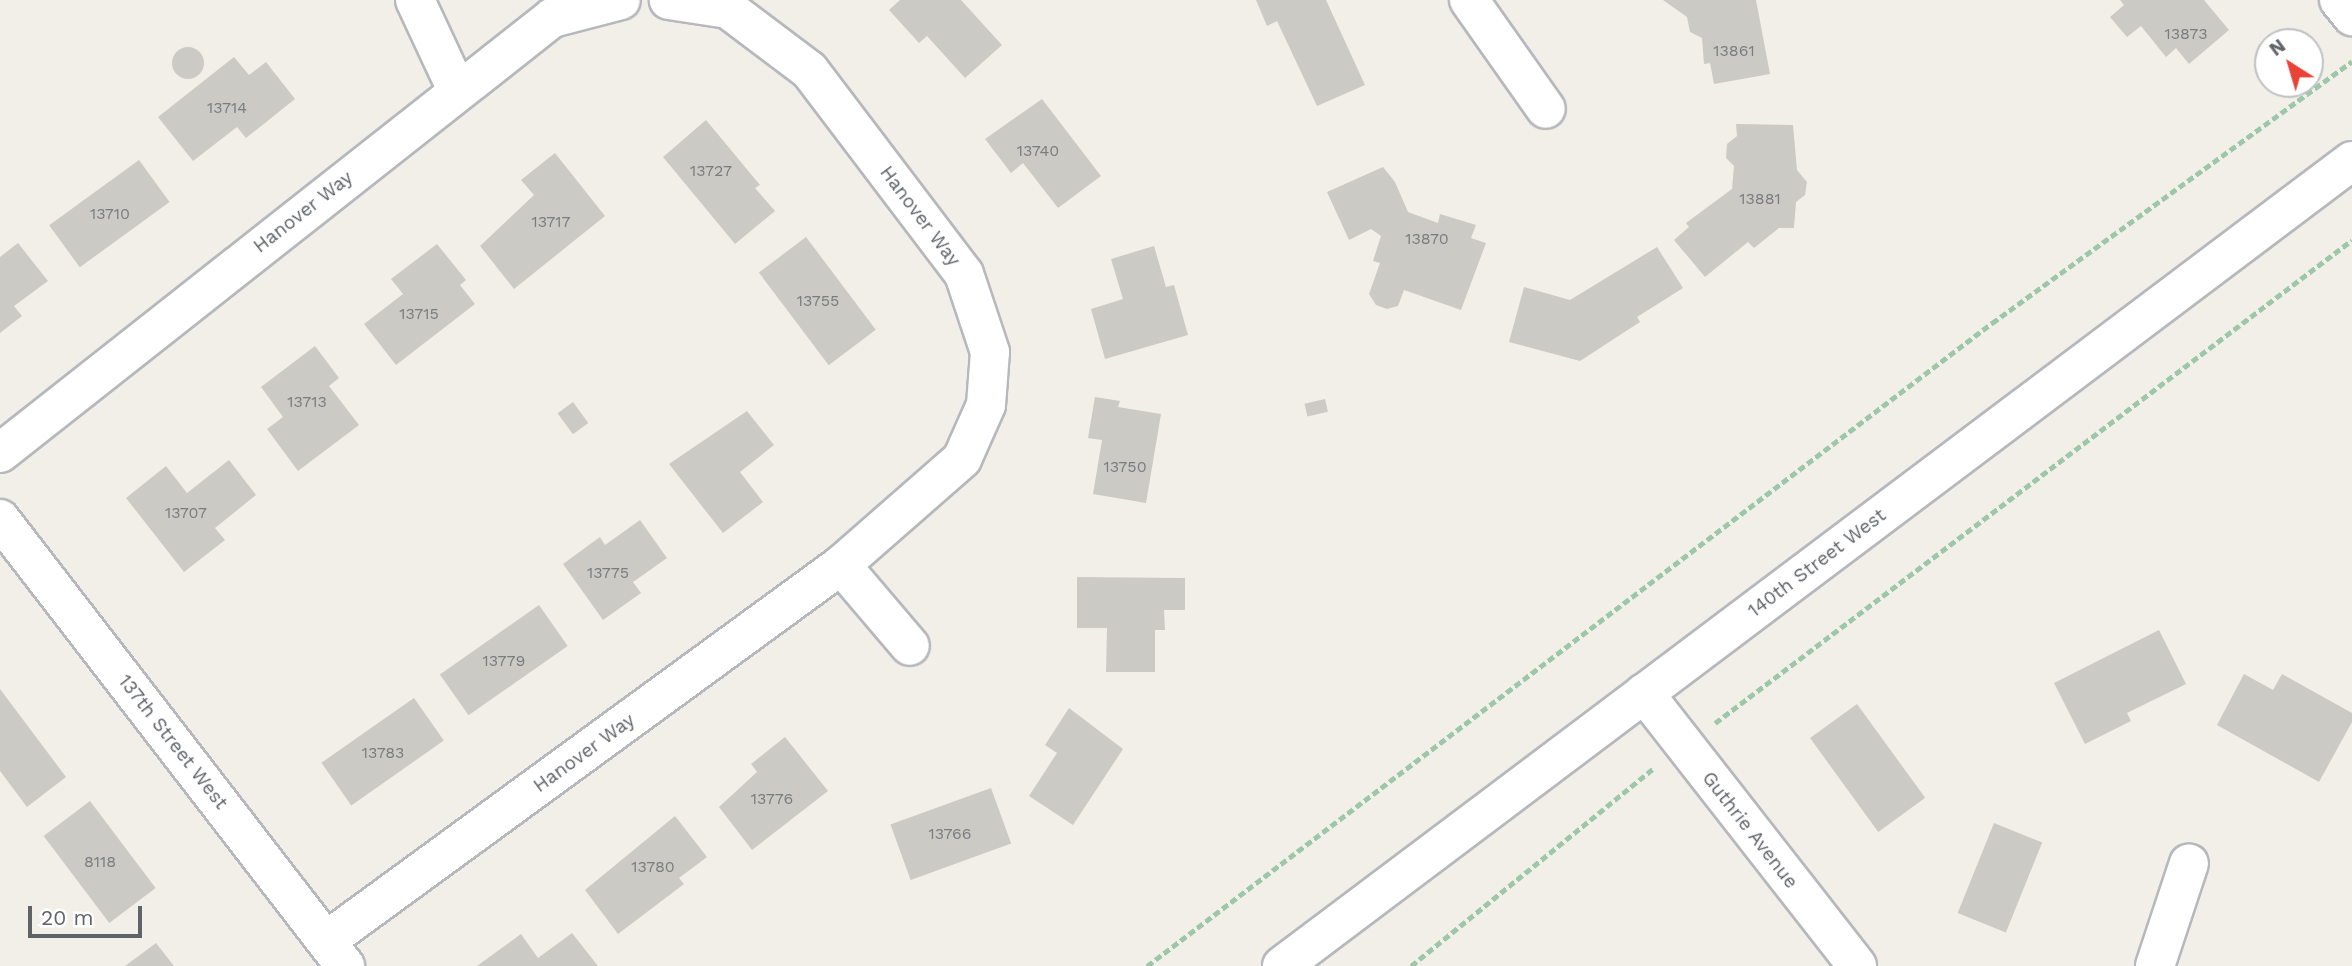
<!DOCTYPE html>
<style>
body{margin:0}
#map{position:relative;width:2352px;height:966px;overflow:hidden;background:#f1efe8;font-family:"Work Sans",sans-serif}
div>[style]{position:absolute}
.building>*{inset:0;background:#cccac5;transform-origin:0 0}
.round{border-radius:50%}
.path>*{height:4.5px;margin-top:-2.25px;transform-origin:0;background:repeating-linear-gradient(90deg,#9cc7a9 0 7px,transparent 0 10.5px)}
.roads{filter:drop-shadow(2px 0 #b5b8bc) drop-shadow(-2px 0 #b5b8bc) drop-shadow(0 2px #b5b8bc) drop-shadow(0 -2px #b5b8bc)}
.minor>*{height:38px;margin:-19px;padding:0 19px;transform-origin:19px;border-radius:19px;background:#fff}
span{translate:-50% -50%;white-space:nowrap;text-align:center;line-height:1.15;-webkit-text-stroke:5px #fff;paint-order:stroke}
.number-label{font-size:16px;color:#7a7d7f}
.number-label span{-webkit-text-stroke-width:0}
.street-label{font-size:19px;color:#5f6368}
.north{position:absolute;left:2254px;top:28px;width:70px;height:70px;box-sizing:border-box;background:#fff;border:2px solid #bfc1c3;border-radius:50%;rotate:323deg;font-size:19px;font-weight:700;line-height:28px;text-align:center;color:#5f6368}
.north::after{content:'';display:block;margin:auto;width:24px;height:32px;background:#ea4335;clip-path:polygon(50% 0,100% 100%,50% 72%,0 100%)}
.scale{position:absolute;left:28px;top:906px;width:114px;height:32px;box-sizing:border-box;border:4px solid #5f6368;border-top:0;padding-left:9px;font-size:21px;line-height:24px;white-space:nowrap;color:#5f6368;-webkit-text-stroke:5px #fff;paint-order:stroke}
</style>
<div id="map">
<div class="building">
<i style="clip-path:polygon(900px 0,961px 0,1002px 45px,965px 78px,927px 36px,919px 43px,889px 10px)"></i>
<i style="clip-path:polygon(1256px 0,1326px 0,1365px 85px,1317px 106px,1277px 21px,1267px 26px)"></i>
<i style="clip-path:polygon(1663px 0,1756px 0,1770px 74px,1714px 84px,1710px 63px,1704px 64px,1702px 38px,1690px 32px,1687px 17px)"></i>
<i style="clip-path:polygon(2120px 0,2204px 0,2229px 30px,2189px 64px,2176px 48px,2166px 57px,2141px 26px,2127px 37px,2110px 17px,2124px 5px)"></i>
<i class="round" style="left:172px;top:47px;width:32px;height:32px"></i>
<i style="clip-path:polygon(234px 57px,249px 75px,266px 62px,295px 99px,246px 138px,237px 127px,193px 161px,158px 117px)"></i>
<i style="clip-path:polygon(1042px 99px,1101px 176px,1058px 208px,1023px 163px,1011px 173px,985px 139px)"></i>
<i style="clip-path:polygon(706px 120px,760px 185px,755px 188px,775px 211px,735px 244px,663px 157px)"></i>
<i style="clip-path:polygon(1736px 124px,1793px 125px,1797px 170px,1807px 182px,1805px 195px,1796px 202px,1794px 228px,1779px 228px,1754px 248px,1748px 242px,1705px 277px,1674px 240px,1689px 227px,1686px 223px,1732px 189px,1734px 166px,1726px 158px,1727px 144px,1737px 136px)"></i>
<i style="clip-path:polygon(555px 153px,605px 216px,514px 289px,480px 246px,534px 195px,521px 180px)"></i>
<i style="left:139px;top:160px;width:52px;height:111px;rotate:54deg"></i>
<i style="clip-path:polygon(1383px 167px,1395px 182px,1408px 212px,1438px 223px,1440px 214px,1476px 225px,1471px 238px,1486px 243px,1461px 310px,1404px 290px,1398px 306px,1387px 309px,1376px 305px,1369px 294px,1380px 263px,1373px 261px,1381px 236px,1371px 229px,1349px 240px,1327px 192px)"></i>
<i style="left:806px;top:237px;width:116px;height:59px;rotate:53deg"></i>
<i style="clip-path:polygon(18px 243px,48px 281px,14px 306px,22px 316px,0 333px,0 257px)"></i>
<i style="clip-path:polygon(437px 244px,466px 280px,460px 285px,475px 304px,396px 365px,364px 324px,403px 294px,391px 279px)"></i>
<i style="clip-path:polygon(1154px 246px,1166px 287px,1174px 285px,1188px 335px,1105px 359px,1091px 309px,1123px 299px,1111px 259px)"></i>
<i style="clip-path:polygon(1657px 247px,1683px 288px,1637px 317px,1640px 322px,1580px 361px,1509px 342px,1524px 287px,1570px 300px)"></i>
<i style="clip-path:polygon(315px 346px,339px 378px,329px 386px,359px 425px,298px 471px,267px 429px,283px 417px,261px 387px)"></i>
<i style="clip-path:polygon(1095px 397px,1120px 401px,1118px 407px,1161px 414px,1146px 503px,1093px 494px,1102px 440px,1088px 438px)"></i>
<i style="left:1325px;top:399px;width:13px;height:21px;rotate:77deg"></i>
<i style="left:573px;top:402px;width:26px;height:19px;rotate:54deg"></i>
<i style="clip-path:polygon(747px 411px,774px 445px,740px 472px,763px 502px,723px 533px,669px 464px)"></i>
<i style="clip-path:polygon(229px 460px,256px 495px,215px 528px,225px 540px,184px 572px,126px 498px,166px 466px,187px 493px)"></i>
<i style="clip-path:polygon(640px 520px,667px 558px,633px 582px,641px 593px,603px 620px,563px 564px,600px 537px,605px 545px)"></i>
<i style="clip-path:polygon(1077px 577px,1185px 578px,1185px 610px,1164px 610px,1165px 630px,1155px 630px,1155px 672px,1106px 672px,1107px 628px,1077px 628px)"></i>
<i style="left:539px;top:605px;width:50px;height:121px;rotate:55deg"></i>
<i style="clip-path:polygon(2159px 630px,2186px 684px,2127px 713px,2131px 721px,2085px 744px,2054px 683px)"></i>
<i style="clip-path:polygon(2244px 674px,2273px 690px,2282px 674px,2352px 713px,2352px 722px,2319px 782px,2217px 725px)"></i>
<i style="clip-path:polygon(0 689px,66px 777px,27px 807px,0 771px)"></i>
<i style="left:414px;top:698px;width:52px;height:113px;rotate:55deg"></i>
<i style="left:1857px;top:704px;width:116px;height:58px;rotate:54deg"></i>
<i style="clip-path:polygon(1069px 708px,1123px 749px,1073px 825px,1029px 796px,1057px 753px,1045px 745px)"></i>
<i style="clip-path:polygon(785px 737px,828px 791px,752px 850px,719px 807px,757px 772px,751px 764px)"></i>
<i style="left:991px;top:788px;width:59px;height:107px;rotate:70deg"></i>
<i style="left:90px;top:801px;width:109px;height:58px;rotate:53deg"></i>
<i style="clip-path:polygon(675px 816px,707px 857px,679px 878px,684px 884px,618px 934px,585px 890px)"></i>
<i style="left:1994px;top:823px;width:52px;height:97px;rotate:22deg"></i>
<i style="clip-path:polygon(572px 933px,598px 966px,477px 966px,521px 934px,538px 958px)"></i>
<i style="clip-path:polygon(156px 943px,174px 966px,125px 966px)"></i>
</div>
<div class="path">
<i style="left:1715px;top:723px;width:799px;rotate:-37.17deg"></i>
<i style="left:1147px;top:966px;width:1062px;rotate:-37.27deg"></i>
<i style="left:1992px;top:323px;width:445px;rotate:-36deg"></i>
<i style="left:1411px;top:966px;width:313px;rotate:-39.2deg"></i>
</div>
<div class="roads">
<div class="minor">
<i style="left:415px;top:0;width:99px;rotate:65deg"></i>
<i style="left:1469px;top:0;width:133px;rotate:54.8deg"></i>
<i style="left:2339px;top:0;width:21px;rotate:51deg"></i>
<i style="left:0;top:453px;width:703px;rotate:-38.24deg"></i>
<i style="left:552px;top:18px;width:71px;rotate:-14.6deg"></i>
<i style="left:0;top:519px;width:565px;rotate:52.34deg"></i>
<i style="left:841px;top:565px;width:106px;rotate:49.6deg"></i>
<i style="left:1644px;top:693px;width:346px;rotate:52deg"></i>
<i style="left:326px;top:941px;width:638px;rotate:-36.13deg"></i>
<i style="left:841px;top:565px;width:161px;rotate:-41.2deg"></i>
<i style="left:962px;top:459px;width:59px;rotate:-66deg"></i>
<i style="left:986px;top:405px;width:53px;rotate:-85.7deg"></i>
<i style="left:990px;top:352px;width:82px;rotate:-108.4deg"></i>
<i style="left:964px;top:274px;width:256px;rotate:-127.2deg"></i>
<i style="left:809px;top:70px;width:101px;rotate:-143deg"></i>
<i style="left:728px;top:9px;width:60px;rotate:-171.3deg"></i>
<i style="left:1282px;top:966px;width:1339px;rotate:-36.96deg"></i>
<i style="left:2155px;top:966px;width:108px;rotate:-71.7deg"></i>
</div>
</div>
<div class="number-label">
<span style="left:2186px;top:34px">13873</span>
<span style="left:1734px;top:51px">13861</span>
<span style="left:227px;top:108px">13714</span>
<span style="left:1038px;top:151px">13740</span>
<span style="left:711px;top:171px">13727</span>
<span style="left:1760px;top:199px">13881</span>
<span style="left:110px;top:214px">13710</span>
<span style="left:551px;top:222px">13717</span>
<span style="left:1427px;top:239px">13870</span>
<span style="left:818px;top:301px">13755</span>
<span style="left:419px;top:314px">13715</span>
<span style="left:307px;top:402px">13713</span>
<span style="left:1125px;top:467px">13750</span>
<span style="left:186px;top:513px">13707</span>
<span style="left:608px;top:573px">13775</span>
<span style="left:504px;top:661px">13779</span>
<span style="left:383px;top:753px">13783</span>
<span style="left:772px;top:799px">13776</span>
<span style="left:950px;top:834px">13766</span>
<span style="left:100px;top:862px">8118</span>
<span style="left:653px;top:867px">13780</span>
</div>
<div class="street-label">
<span style="left:303px;top:212px;rotate:-38deg">Hanover Way</span>
<span style="left:920px;top:216px;rotate:53deg">Hanover Way</span>
<span style="left:1817px;top:563px;rotate:-37deg">140th Street West</span>
<span style="left:173px;top:742px;rotate:52deg">137th Street West</span>
<span style="left:584px;top:753px;rotate:-36deg">Hanover Way</span>
<span style="left:1750px;top:830px;rotate:52deg">Guthrie Avenue</span>
</div>
<div class="north">N</div>
<div class="scale">20 m</div>
</div>
